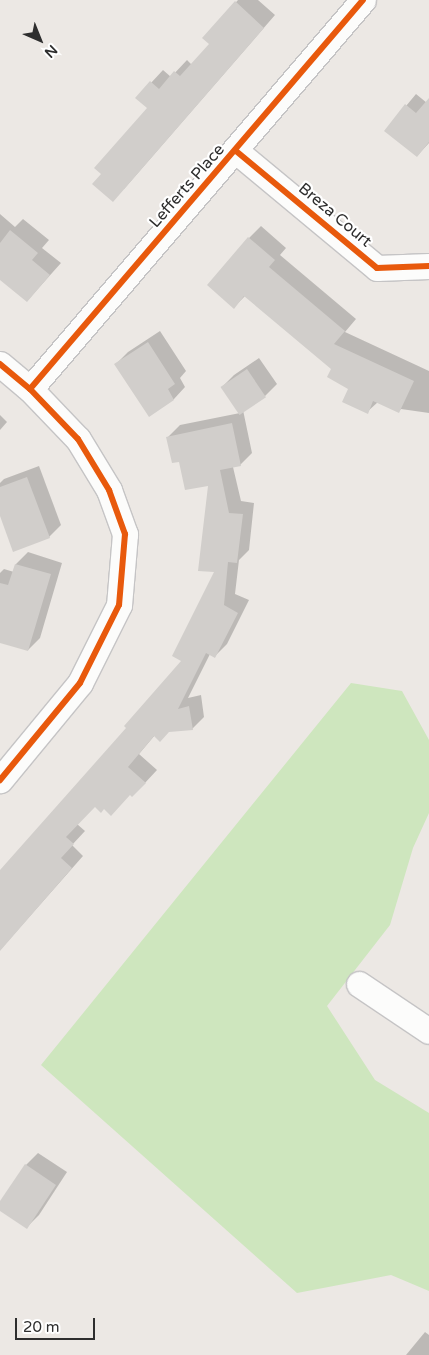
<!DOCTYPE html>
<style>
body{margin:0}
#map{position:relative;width:429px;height:1355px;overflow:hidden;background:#ece8e4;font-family:"Varela Round",sans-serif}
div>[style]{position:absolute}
.green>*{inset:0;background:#cee6be}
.shadow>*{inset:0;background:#0003}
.building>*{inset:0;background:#d1cecb;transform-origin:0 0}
.roads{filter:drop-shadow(1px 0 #c5c4c5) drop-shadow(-1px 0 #c5c4c5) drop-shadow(0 1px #c5c4c5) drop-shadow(0 -1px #c5c4c5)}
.minor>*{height:25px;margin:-12.5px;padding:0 12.5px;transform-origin:12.5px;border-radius:12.5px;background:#fcfcfb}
.cycleway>*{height:6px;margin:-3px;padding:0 3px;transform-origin:3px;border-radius:3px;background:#e8590c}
span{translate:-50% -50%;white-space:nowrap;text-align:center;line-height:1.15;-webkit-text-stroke:4.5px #fff;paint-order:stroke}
.street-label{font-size:16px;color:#2e2e2e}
.north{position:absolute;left:15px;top:15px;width:50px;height:50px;-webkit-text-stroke:4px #fff;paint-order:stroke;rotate:136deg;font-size:14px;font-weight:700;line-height:20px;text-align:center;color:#2e2e2e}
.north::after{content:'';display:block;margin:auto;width:18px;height:22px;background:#2e2e2e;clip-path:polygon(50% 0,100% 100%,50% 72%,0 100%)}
.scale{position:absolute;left:15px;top:1318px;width:80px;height:22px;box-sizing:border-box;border:2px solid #2e2e2e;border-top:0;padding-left:6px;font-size:15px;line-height:18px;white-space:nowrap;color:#2e2e2e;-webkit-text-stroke:4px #fff;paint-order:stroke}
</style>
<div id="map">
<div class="green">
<i style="clip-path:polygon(351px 683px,402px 691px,429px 740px,429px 813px,413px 848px,390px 925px,327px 1006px,375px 1080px,429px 1113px,429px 1291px,391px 1275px,297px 1293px,41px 1065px)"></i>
</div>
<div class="shadow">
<i style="clip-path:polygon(238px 0,258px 0,275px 15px,124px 189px,103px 174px,148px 108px,137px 98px,163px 70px,171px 77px,187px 60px,192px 65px,211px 44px,204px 38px)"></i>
<i style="clip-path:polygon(416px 94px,427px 103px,429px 101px,429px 143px,417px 156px,386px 130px)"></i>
<i style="clip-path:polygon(0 214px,15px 227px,23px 219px,49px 240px,42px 248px,61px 263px,27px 301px,0 277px)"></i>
<i style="clip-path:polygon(261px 226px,286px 248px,280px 255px,356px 319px,345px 332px,429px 371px,429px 413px,401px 409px,399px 411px,378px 402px,367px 412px,333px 369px,245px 296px,234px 307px,249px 238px)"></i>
<i style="clip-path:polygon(160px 331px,186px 371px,180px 378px,185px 387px,174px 399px,149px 415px,116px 364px,128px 352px)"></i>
<i style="clip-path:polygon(259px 358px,277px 384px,265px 396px,243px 410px,252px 453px,240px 465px,233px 467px,241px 501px,254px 503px,249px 550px,239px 560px,235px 594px,249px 600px,227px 644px,215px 656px,210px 654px,188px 698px,201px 695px,204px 717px,192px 729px,170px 731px,155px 735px,139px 754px,157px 770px,144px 784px,130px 794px,104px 808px,95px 805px,77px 824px,85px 831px,72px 845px,83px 856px,0 950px,0 883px,183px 660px,216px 571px,209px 484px,180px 460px,168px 437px,180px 425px,240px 413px,222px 387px,234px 375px)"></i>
<i style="clip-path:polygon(0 415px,7px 422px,0 430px)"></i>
<i style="clip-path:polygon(39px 466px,61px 525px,49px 537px,0 513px,0 483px,4px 479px)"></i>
<i style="clip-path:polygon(28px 552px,62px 563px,40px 638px,28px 650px,0 629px,0 573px,4px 569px,14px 572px,16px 564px)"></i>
<i style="clip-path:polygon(38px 1153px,67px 1172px,39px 1215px,27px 1227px,0 1209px,0 1204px,26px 1165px)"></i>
<i style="clip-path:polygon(425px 1332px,429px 1335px,429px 1355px,406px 1355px)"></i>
</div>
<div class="building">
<i style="clip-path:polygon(235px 1px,264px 28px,113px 202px,92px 184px,101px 174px,94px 168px,147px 108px,135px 98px,150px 81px,159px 89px,174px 71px,180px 76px,209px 44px,202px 38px)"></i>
<i style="clip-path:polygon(429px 98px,429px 142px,417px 157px,384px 131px,405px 104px,416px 113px)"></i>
<i style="clip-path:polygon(10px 230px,38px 253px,32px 260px,50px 275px,27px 302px,0 280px,0 243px)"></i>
<i style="clip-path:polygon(248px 237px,275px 260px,269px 267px,345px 331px,334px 344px,414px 381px,399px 413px,373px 401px,368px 414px,342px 402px,348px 389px,327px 377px,331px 369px,244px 296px,234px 309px,207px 285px)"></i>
<i style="clip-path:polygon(148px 342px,175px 384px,168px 389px,174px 400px,149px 417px,114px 364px)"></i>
<i style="left:247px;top:369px;width:34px;height:32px;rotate:56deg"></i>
<i style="clip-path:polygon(232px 423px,241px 466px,220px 470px,229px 513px,243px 514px,237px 563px,228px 562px,224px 605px,238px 613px,215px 658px,206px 653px,178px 709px,189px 706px,193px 730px,169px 732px,160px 742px,154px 736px,128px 767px,146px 783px,132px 797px,130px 795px,111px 816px,104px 809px,101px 813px,95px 807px,66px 837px,74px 844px,61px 858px,72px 868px,0 951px,0 870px,126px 728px,124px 726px,181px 661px,172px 656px,214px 572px,198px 571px,208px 486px,185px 490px,179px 462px,172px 463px,166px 437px)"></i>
<i style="clip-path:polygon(27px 477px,50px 538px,13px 552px,0 516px,0 487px)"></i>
<i style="clip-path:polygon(15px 564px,51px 574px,28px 651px,0 643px,0 583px,8px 585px)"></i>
<i style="clip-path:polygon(25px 1164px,56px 1185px,27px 1229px,0 1211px,0 1201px)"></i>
</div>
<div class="roads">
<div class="minor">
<i style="left:236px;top:151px;width:183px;rotate:39.7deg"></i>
<i style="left:377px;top:268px;width:52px;rotate:-2.2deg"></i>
<i style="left:0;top:364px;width:39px;rotate:40deg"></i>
<i style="left:30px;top:389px;width:69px;rotate:46.2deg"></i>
<i style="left:78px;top:439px;width:60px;rotate:58.7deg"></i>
<i style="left:109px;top:490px;width:47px;rotate:70deg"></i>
<i style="left:125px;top:534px;width:71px;rotate:94.8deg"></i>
<i style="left:119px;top:605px;width:87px;rotate:116.6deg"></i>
<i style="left:80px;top:683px;width:126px;rotate:129.5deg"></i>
<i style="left:30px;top:389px;width:512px;rotate:-49.44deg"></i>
<i style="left:359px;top:984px;width:84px;rotate:33.9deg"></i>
</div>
</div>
<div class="cycleway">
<i style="left:236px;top:151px;width:183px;rotate:39.7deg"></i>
<i style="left:377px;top:268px;width:52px;rotate:-2.2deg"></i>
<i style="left:0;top:364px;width:39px;rotate:40deg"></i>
<i style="left:30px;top:389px;width:69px;rotate:46.2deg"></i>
<i style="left:78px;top:439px;width:60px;rotate:58.7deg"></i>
<i style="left:109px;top:490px;width:47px;rotate:70deg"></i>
<i style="left:125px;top:534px;width:71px;rotate:94.8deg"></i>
<i style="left:119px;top:605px;width:87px;rotate:116.6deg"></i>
<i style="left:80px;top:683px;width:126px;rotate:129.5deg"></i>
<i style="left:30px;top:389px;width:512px;rotate:-49.44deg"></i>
</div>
<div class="street-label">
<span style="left:187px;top:186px;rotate:-49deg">Lefferts Place</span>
<span style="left:335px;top:215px;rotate:40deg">Breza Court</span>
</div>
<div class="north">N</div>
<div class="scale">20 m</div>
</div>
